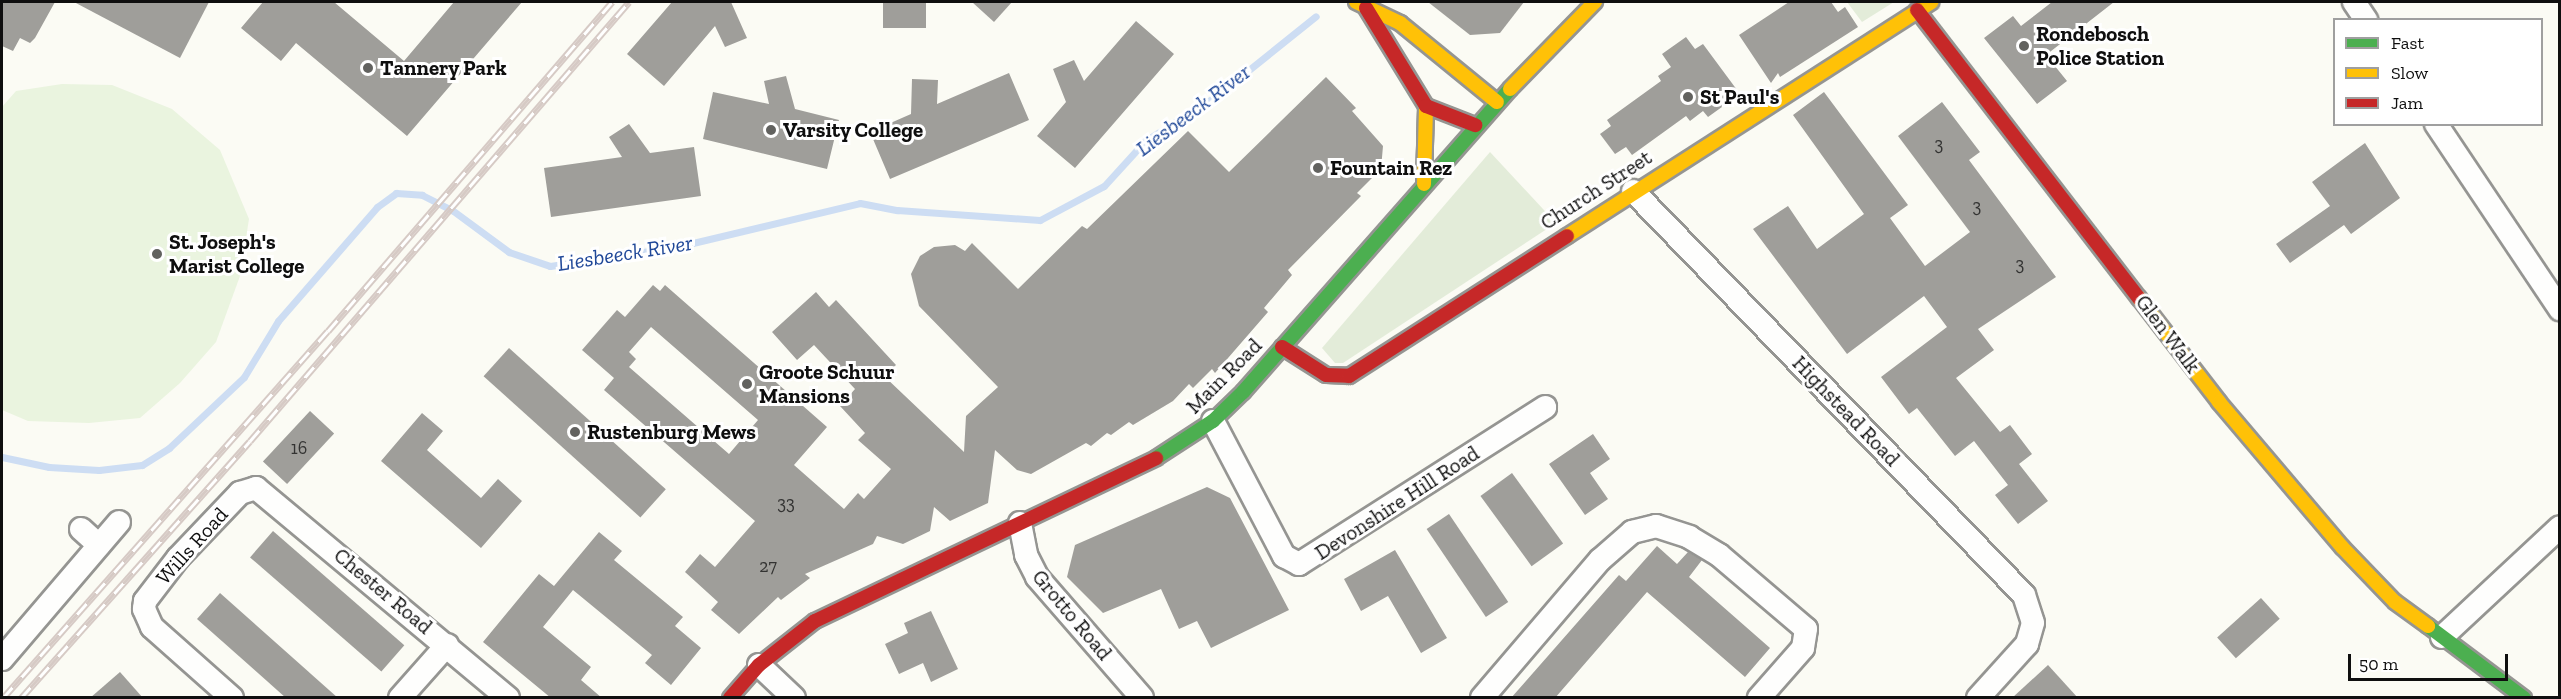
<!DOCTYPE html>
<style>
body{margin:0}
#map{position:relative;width:2561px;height:699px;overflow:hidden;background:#fbfbf4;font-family:"Zilla Slab",serif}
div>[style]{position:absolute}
.cemetery>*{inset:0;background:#e3ecd9}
.pitch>*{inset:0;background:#eaf4df}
.stream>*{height:7px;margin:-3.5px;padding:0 3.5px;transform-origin:3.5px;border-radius:3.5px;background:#cdddf3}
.building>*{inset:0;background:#9f9e9a;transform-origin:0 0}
.roads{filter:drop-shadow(2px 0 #959592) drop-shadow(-2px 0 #959592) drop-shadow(0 2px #959592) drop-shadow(0 -2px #959592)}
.street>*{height:22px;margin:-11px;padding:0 11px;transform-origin:11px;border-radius:11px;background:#fefefd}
.fast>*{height:14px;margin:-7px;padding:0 7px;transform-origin:7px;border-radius:7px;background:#4caf50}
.slow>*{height:14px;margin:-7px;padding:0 7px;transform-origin:7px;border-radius:7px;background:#ffc107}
.jam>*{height:14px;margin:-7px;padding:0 7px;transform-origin:7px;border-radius:7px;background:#c62828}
.rail>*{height:7px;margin-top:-3.5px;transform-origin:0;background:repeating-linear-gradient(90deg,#fff 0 14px,#d6cac5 0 28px);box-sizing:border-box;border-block:2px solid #d6cac5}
.dots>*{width:16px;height:16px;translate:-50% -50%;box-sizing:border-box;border:3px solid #fff;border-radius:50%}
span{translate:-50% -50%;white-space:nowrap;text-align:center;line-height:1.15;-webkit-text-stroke:6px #fff;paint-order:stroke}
.number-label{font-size:18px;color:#333332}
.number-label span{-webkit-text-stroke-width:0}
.poi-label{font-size:21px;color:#0f0f0f;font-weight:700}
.left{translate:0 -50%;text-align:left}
.street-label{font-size:21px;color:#0f0f0f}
.water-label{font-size:22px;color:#204898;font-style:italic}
.frame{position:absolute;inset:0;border:3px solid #0f0f0f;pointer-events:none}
.legend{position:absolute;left:2333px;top:18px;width:210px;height:108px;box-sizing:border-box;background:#fff;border:2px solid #9f9f9f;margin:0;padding:8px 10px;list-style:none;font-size:18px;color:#0f0f0f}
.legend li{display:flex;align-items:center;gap:12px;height:30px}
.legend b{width:30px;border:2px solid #9f9f9f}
.scale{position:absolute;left:2348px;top:654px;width:160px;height:27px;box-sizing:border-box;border:3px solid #0f0f0f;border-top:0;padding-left:8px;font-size:18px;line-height:21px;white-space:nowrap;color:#0f0f0f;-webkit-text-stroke:4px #fff;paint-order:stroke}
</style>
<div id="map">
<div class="cemetery">
<i style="clip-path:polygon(1847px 2px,1894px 2px,1862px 22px)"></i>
<i style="clip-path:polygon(1490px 152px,1556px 223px,1343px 363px,1335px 363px,1322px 348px)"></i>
</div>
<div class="pitch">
<i style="clip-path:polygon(62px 84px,112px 85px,172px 109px,220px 150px,249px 219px,240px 276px,216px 342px,180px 383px,140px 418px,89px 423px,28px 421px,2px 410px,2px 107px,16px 91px)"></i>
</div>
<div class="stream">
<i style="left:2px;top:457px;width:48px;rotate:12deg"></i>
<i style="left:49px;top:467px;width:50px;rotate:3.4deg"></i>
<i style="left:99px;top:470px;width:43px;rotate:-6.6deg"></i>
<i style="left:142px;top:465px;width:32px;rotate:-32deg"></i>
<i style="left:169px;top:448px;width:103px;rotate:-43.4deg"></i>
<i style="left:244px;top:377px;width:66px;rotate:-58.7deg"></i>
<i style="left:278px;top:321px;width:151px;rotate:-49deg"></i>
<i style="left:377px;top:207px;width:24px;rotate:-36deg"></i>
<i style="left:396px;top:193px;width:26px;rotate:4deg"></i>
<i style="left:422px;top:195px;width:34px;rotate:27deg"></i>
<i style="left:452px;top:210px;width:71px;rotate:36.4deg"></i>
<i style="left:509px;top:252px;width:43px;rotate:18.9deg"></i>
<i style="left:550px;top:266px;width:127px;rotate:-8.6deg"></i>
<i style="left:676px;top:247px;width:189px;rotate:-13.4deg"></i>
<i style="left:860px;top:203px;width:38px;rotate:11deg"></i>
<i style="left:897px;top:210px;width:143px;rotate:4deg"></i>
<i style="left:1040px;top:220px;width:72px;rotate:-28deg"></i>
<i style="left:1104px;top:186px;width:61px;rotate:-47.7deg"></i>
<i style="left:1145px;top:141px;width:83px;rotate:-32.2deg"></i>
<i style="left:1215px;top:97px;width:129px;rotate:-38.7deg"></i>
</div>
<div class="building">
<i style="clip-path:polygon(2px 2px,55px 2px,35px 38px,30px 43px,20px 38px,13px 51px,2px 46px)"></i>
<i style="clip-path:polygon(74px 2px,209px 2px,180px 58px)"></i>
<i style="clip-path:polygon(263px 2px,334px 2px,404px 61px,454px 2px,522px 2px,407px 136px,296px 43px,281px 61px,241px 28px)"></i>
<i style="clip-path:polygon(672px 2px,731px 2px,747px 38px,725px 47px,715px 26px,664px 86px,627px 54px)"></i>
<i style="left:883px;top:2px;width:43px;height:26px"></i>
<i style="clip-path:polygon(972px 2px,1012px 2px,994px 22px)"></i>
<i style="clip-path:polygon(1428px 2px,1524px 2px,1500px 33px,1470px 35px)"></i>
<i style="clip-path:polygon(1789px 2px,1831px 2px,1838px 12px,1845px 7px,1858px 27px,1780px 77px,1778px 73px,1771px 83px,1739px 35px)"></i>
<i style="clip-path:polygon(2052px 2px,2114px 2px,2046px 55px,2067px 81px,2037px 104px,1984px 38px,2013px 16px,2021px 26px)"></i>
<i style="clip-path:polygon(1136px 21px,1174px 54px,1075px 168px,1037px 136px,1066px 102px,1053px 69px,1074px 60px,1084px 81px)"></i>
<i style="clip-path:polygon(1686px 37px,1695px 49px,1703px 44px,1740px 94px,1708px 117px,1703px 111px,1690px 121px,1686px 116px,1632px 155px,1626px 147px,1615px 154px,1600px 134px,1611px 126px,1607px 120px,1661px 81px,1658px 76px,1671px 67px,1662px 54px)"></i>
<i style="clip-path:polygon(1009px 73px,1029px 120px,890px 179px,870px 132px,911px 114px,912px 79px,938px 80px,937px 104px)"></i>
<i style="clip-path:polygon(786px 76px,795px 109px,839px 120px,827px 169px,703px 139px,713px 92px,769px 104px,764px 81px)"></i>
<i style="clip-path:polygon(evenodd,1326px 77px,1356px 108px,1352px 111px,1383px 146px,1381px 169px,1357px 193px,1361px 196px,1288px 270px,1292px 275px,1264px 308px,1268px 312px,1215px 373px,1212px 369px,1193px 388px,1189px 384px,1173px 401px,1133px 425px,1129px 422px,1111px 435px,1107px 433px,1091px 446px,1086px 443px,1031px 474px,1017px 470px,995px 450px,988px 503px,950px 521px,934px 507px,930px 531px,903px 544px,877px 536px,873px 544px,805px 574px,810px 578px,781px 600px,778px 597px,739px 634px,711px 610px,718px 602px,685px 572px,700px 554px,715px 567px,755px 521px,604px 390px,614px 378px,582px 350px,617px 310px,625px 317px,653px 285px,660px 291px,665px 285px,827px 427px,794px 465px,844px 509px,858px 493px,864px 499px,891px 469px,858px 440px,865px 433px,840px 406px,855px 389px,814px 345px,797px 360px,772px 332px,816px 292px,829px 307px,836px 300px,896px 365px,884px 376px,964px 452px,966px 416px,998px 387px,919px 306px,911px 274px,920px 256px,934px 247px,955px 245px,965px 251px,972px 243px,1018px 289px,1082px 226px,1087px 229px,1188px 131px,1229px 172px,1326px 77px,651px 327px,758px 420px,729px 454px,629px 367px,636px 359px,629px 352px,651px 327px)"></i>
<i style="clip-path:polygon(1824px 92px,1908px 205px,1890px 218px,1925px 266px,1970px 232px,1898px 136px,1942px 102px,1980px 152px,1969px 160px,2056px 277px,1978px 329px,1994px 350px,1956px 378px,2000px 432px,2010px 425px,2032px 454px,2019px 464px,2048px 501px,2018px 524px,1995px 495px,2008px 485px,1974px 441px,1955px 456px,1917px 408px,1909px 414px,1881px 377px,1947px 327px,1924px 296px,1847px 354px,1753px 229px,1788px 206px,1817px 249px,1864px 214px,1793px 115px)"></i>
<i style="clip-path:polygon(629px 124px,650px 153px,694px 147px,701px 196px,551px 217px,544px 168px,622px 157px,609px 137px)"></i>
<i style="clip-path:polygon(2365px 143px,2400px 198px,2351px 234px,2344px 225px,2290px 263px,2276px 244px,2330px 206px,2312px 182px)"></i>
<i style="left:509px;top:348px;width:211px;height:38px;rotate:42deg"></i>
<i style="left:310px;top:411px;width:33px;height:69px;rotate:43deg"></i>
<i style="clip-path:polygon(422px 413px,443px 431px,427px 450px,481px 498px,498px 479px,522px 501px,481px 548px,381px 461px)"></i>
<i style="clip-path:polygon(1593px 434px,1610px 459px,1590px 473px,1608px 499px,1585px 515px,1549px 464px)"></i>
<i style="left:1512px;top:473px;width:87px;height:39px;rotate:54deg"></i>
<i style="clip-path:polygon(1207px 487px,1230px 498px,1289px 610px,1211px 648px,1197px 621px,1179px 629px,1161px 589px,1103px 613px,1067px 577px,1075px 545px)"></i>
<i style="left:1449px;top:514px;width:106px;height:27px;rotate:56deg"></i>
<i style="left:273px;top:531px;width:174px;height:35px;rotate:41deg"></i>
<i style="clip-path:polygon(599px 532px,622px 551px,614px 560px,683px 617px,675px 626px,701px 648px,671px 685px,645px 663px,652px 655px,573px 590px,543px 627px,591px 667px,581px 680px,602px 698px,551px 698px,483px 642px,539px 574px,554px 586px)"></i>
<i style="clip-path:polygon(1657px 546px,1677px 564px,1688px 552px,1702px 560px,1689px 577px,1770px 648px,1745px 677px,1647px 592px,1555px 698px,1511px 698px,1619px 575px,1626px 581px)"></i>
<i style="clip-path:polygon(1395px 550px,1447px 638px,1421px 653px,1388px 596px,1361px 611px,1344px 579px)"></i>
<i style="clip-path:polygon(220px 593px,338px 698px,286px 698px,197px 619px)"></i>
<i style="left:2261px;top:598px;width:28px;height:59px;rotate:48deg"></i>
<i style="clip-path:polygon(931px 611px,958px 669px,931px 682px,923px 663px,899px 674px,885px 644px,908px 633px,904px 623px)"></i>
<i style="clip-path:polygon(2048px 665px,2078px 698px,2012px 698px)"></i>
<i style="clip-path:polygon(120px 672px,143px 698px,90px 698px)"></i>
</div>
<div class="roads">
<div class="street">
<i style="left:2354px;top:2px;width:22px;rotate:56deg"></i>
<i style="left:2436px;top:124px;width:223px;rotate:56.2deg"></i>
<i style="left:1633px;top:191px;width:562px;rotate:45.94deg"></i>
<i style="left:2024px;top:595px;width:29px;rotate:72deg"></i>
<i style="left:2033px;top:623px;width:22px;rotate:106deg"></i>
<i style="left:2027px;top:644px;width:73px;rotate:132.2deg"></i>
<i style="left:1213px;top:421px;width:153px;rotate:62.3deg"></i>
<i style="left:1284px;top:556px;width:17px;rotate:28deg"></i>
<i style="left:1299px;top:564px;width:292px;rotate:-32.5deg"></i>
<i style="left:1020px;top:523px;width:33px;rotate:79deg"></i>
<i style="left:1026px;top:555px;width:25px;rotate:63deg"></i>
<i style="left:1037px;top:577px;width:160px;rotate:49deg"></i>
<i style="left:81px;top:529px;width:24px;rotate:42deg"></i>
<i style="left:2442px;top:637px;width:161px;rotate:-43deg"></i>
<i style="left:2px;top:659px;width:180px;rotate:-49.5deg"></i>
<i style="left:759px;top:665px;width:48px;rotate:43.3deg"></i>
<i style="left:232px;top:698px;width:107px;rotate:-138.4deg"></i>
<i style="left:152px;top:627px;width:20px;rotate:-114deg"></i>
<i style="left:144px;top:609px;width:8px;rotate:-83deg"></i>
<i style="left:145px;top:601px;width:54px;rotate:-52.5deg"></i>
<i style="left:178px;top:558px;width:90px;rotate:-46.4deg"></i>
<i style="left:240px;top:493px;width:17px;rotate:-17deg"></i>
<i style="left:256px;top:488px;width:328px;rotate:39.8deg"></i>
<i style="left:400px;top:698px;width:71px;rotate:-48.4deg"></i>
<i style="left:1482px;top:698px;width:182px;rotate:-49.5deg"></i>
<i style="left:1600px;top:560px;width:43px;rotate:-41.2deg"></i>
<i style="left:1632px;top:532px;width:25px;rotate:-14deg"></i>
<i style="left:1656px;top:526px;width:35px;rotate:18deg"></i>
<i style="left:1689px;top:537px;width:35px;rotate:31deg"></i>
<i style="left:1719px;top:555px;width:114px;rotate:40.4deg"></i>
<i style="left:1806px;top:629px;width:19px;rotate:99deg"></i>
<i style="left:1803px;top:648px;width:67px;rotate:131.3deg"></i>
</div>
<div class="fast">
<i style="left:1156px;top:458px;width:68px;rotate:-33deg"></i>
<i style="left:1213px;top:421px;width:42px;rotate:-44deg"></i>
<i style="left:1243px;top:392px;width:404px;rotate:-48.6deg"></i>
<i style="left:2428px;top:626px;width:120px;rotate:36.9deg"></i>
</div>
<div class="slow">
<i style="left:1356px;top:2px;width:49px;rotate:25.5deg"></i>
<i style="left:1400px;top:23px;width:125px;rotate:39.2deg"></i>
<i style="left:1510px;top:89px;width:122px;rotate:-45.7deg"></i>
<i style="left:1424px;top:184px;width:78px;rotate:-88.5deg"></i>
<i style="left:1567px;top:236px;width:433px;rotate:-32.7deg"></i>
<i style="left:2139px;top:298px;width:131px;rotate:52.4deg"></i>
<i style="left:2219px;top:402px;width:190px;rotate:49.7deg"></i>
<i style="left:2342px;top:547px;width:76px;rotate:46.1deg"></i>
<i style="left:2395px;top:602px;width:41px;rotate:36deg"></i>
</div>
<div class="jam">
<i style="left:1366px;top:8px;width:115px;rotate:58.5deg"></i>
<i style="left:1426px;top:106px;width:53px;rotate:21.2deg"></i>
<i style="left:1917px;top:10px;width:364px;rotate:52.4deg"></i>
<i style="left:1282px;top:347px;width:52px;rotate:32.5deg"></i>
<i style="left:1326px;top:375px;width:23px;rotate:2deg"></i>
<i style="left:1349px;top:376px;width:259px;rotate:-32.7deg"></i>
<i style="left:730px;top:698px;width:44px;rotate:-48.7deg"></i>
<i style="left:759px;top:665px;width:71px;rotate:-38.2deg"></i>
<i style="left:815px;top:621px;width:378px;rotate:-25.5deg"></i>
</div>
</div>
<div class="rail">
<i style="left:3px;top:698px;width:490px;rotate:-48.5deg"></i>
<i style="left:328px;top:331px;width:435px;rotate:-49.2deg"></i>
<i style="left:21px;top:698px;width:344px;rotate:-48.3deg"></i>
<i style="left:250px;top:441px;width:580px;rotate:-49.2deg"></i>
</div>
<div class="dots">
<i style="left:2024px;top:46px;background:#62625f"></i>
<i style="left:368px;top:68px;background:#62625f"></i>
<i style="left:1688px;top:97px;background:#62625f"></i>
<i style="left:771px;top:130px;background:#62625f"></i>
<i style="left:1318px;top:168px;background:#62625f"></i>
<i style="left:157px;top:254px;background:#62625f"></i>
<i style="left:747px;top:384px;background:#62625f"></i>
<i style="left:575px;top:432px;background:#62625f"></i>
</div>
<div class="number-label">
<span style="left:1939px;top:144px">3</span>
<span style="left:1977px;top:206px">3</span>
<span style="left:2020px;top:264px">3</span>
<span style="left:299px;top:448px">16</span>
<span style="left:786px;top:503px">33</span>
<span style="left:768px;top:566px">27</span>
</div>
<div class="poi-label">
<span class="left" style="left:2036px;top:46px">Rondebosch<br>Police Station</span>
<span class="left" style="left:380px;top:68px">Tannery Park</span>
<span class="left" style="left:1700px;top:97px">St Paul's</span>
<span class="left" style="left:783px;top:130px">Varsity College</span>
<span class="left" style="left:1330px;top:168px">Fountain Rez</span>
<span class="left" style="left:169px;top:254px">St. Joseph's<br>Marist College</span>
<span class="left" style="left:759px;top:384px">Groote Schuur<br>Mansions</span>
<span class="left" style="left:587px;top:432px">Rustenburg Mews</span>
</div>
<div class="street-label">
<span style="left:1596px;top:190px;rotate:-33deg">Church Street</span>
<span style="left:2168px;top:334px;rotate:53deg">Glen Walk</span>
<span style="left:1224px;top:376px;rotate:-45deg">Main Road</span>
<span style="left:1846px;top:411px;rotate:46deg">Highstead Road</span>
<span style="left:1397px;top:503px;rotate:-33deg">Devonshire Hill Road</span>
<span style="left:192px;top:546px;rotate:-48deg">Wills Road</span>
<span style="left:383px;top:591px;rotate:40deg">Chester Road</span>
<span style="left:1072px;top:615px;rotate:50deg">Grotto Road</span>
</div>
<div class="water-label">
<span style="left:1193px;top:110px;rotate:-37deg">Liesbeeck River</span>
<span style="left:625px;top:253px;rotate:-9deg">Liesbeeck River</span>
</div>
<div class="frame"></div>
<ul class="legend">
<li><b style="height:8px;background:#4caf50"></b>Fast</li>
<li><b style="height:8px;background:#ffc107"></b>Slow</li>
<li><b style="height:8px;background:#c62828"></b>Jam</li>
</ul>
<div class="scale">50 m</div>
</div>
